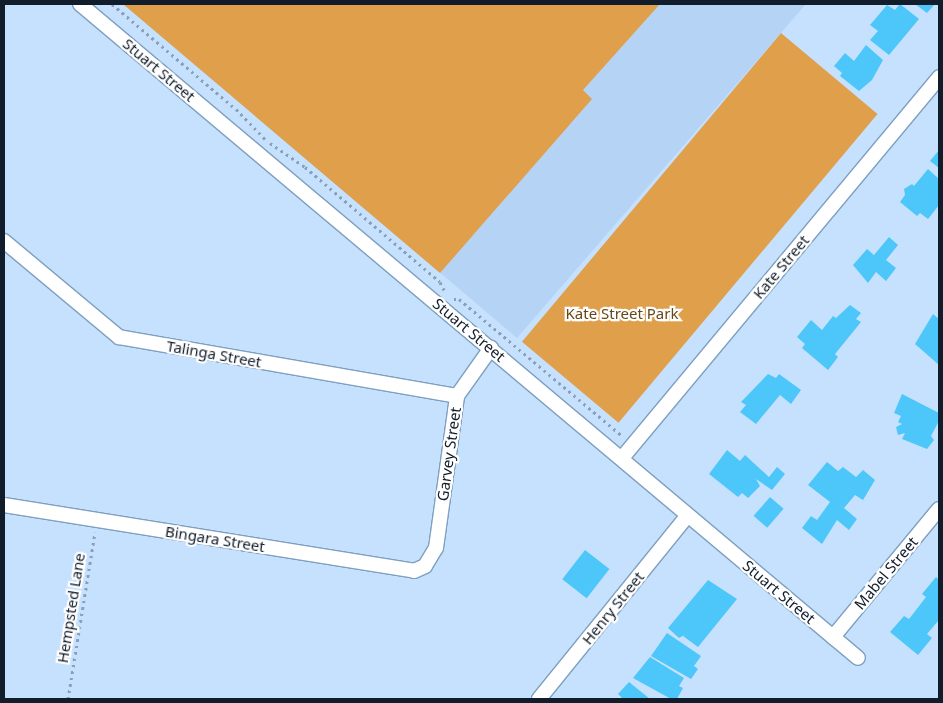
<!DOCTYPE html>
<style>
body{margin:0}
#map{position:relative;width:943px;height:703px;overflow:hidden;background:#c6e1fe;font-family:"Noto Sans",sans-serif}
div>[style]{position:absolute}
.built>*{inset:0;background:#b5d3f5}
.green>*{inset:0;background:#e09f4b;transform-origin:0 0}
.building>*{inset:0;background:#4dc6fa;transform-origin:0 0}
.path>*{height:3px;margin-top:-1.5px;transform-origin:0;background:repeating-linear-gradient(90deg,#8aa0b8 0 2.5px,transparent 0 6.5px)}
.roads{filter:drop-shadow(1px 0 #7f9fc0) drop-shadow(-1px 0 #7f9fc0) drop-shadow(0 1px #7f9fc0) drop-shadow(0 -1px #7f9fc0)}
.street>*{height:14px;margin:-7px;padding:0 7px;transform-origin:7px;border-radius:7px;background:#fff}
span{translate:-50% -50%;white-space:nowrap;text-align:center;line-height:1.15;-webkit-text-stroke:4.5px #fff;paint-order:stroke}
.street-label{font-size:15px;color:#111d2a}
.park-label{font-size:15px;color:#684618}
.frame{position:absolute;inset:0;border:5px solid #111d2a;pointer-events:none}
</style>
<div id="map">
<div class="built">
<i style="clip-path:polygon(123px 4px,806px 4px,517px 338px)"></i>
</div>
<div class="green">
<i style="clip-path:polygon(123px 4px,660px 4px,583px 90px,592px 99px,440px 273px)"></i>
<i style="left:781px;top:33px;width:126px;height:403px;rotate:40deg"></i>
</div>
<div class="building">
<i style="clip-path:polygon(900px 4px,919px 19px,889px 55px,870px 40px,878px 31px,870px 25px,887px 5px,895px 10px)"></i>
<i style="clip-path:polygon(915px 4px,935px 4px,927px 13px)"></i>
<i style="clip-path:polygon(866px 45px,883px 60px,872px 80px,859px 91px,840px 76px,842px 73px,834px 66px,845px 53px,854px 61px)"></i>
<i style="clip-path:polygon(939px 150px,939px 168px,930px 161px)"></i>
<i style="clip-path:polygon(928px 169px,939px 179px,939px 205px,928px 219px,920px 213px,917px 216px,900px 202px,905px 195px,904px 189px,912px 184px,914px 186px)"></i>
<i style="clip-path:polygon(889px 237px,898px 245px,886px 260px,896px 268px,886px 281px,876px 272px,868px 283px,853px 265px,867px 249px,874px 255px)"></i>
<i style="clip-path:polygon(850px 305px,861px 313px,856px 319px,861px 322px,835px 354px,838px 357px,828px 370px,802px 348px,805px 344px,797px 337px,811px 320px,822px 330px,833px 316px,836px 318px)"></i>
<i style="clip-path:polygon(933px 314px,939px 319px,939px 365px,915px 344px)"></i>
<i style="clip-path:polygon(768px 374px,776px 378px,779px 374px,801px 390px,791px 404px,780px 395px,756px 424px,740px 412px,746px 405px,741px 402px)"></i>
<i style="clip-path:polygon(902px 394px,939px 413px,939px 421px,931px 436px,934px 440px,927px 449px,902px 439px,905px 433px,898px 435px,896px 427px,902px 424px,898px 422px,901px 416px,894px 413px)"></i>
<i style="clip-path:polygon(727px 450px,740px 461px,745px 455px,769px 477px,777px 467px,785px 474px,772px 490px,756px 479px,760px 486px,748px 498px,742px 493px,738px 497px,709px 474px)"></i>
<i style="clip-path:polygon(827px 462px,838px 471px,843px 467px,856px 477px,863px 470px,875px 480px,863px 500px,855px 495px,844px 508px,857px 519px,849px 530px,837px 520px,822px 544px,802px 528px,811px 516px,817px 520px,830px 502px,808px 485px)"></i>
<i style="left:770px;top:497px;width:18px;height:25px;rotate:41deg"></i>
<i style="left:585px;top:550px;width:31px;height:37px;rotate:38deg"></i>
<i style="clip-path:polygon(936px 577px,939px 580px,939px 620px,927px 634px,932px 638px,918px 655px,890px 632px,904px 616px,909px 619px,926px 597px,922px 594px)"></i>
<i style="clip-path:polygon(708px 580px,737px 599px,698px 647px,683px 636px,686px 634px,679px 638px,668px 628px)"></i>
<i style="clip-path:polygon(667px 633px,701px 656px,694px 666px,698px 669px,691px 679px,651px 656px)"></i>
<i style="clip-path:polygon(650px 657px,684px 678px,679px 686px,683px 688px,677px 699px,671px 699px,633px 678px)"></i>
<i style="clip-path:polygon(629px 682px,650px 699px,623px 699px,618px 694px)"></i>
</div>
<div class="path">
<i style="left:112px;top:4px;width:162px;rotate:40.3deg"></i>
<i style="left:236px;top:109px;width:42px;rotate:46deg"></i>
<i style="left:270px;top:143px;width:42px;rotate:34.4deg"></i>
<i style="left:305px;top:167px;width:177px;rotate:40.4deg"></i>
<i style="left:440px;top:282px;width:9px;rotate:63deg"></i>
<i style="left:454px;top:299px;width:5px"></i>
<i style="left:459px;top:299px;width:212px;rotate:40deg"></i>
<i style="left:68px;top:699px;width:169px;rotate:-80.8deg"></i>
</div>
<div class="roads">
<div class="street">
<i style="left:80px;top:4px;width:1016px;rotate:40.05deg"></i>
<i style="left:4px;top:241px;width:150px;rotate:39.9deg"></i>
<i style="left:119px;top:337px;width:343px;rotate:9.9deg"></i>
<i style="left:622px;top:458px;width:496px;rotate:-50.2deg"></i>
<i style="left:4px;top:505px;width:415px;rotate:9.1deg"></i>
<i style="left:414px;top:571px;width:12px;rotate:-24deg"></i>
<i style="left:425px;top:566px;width:21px;rotate:-59deg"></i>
<i style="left:436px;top:548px;width:153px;rotate:-82.1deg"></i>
<i style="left:457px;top:396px;width:59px;rotate:-54.7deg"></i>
<i style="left:833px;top:637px;width:166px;rotate:-50.4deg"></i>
<i style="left:539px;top:699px;width:235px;rotate:-51deg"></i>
</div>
</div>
<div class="street-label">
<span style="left:159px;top:70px;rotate:40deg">Stuart Street</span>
<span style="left:781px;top:267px;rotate:-50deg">Kate Street</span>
<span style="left:469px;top:330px;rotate:40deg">Stuart Street</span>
<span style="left:214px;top:354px;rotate:10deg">Talinga Street</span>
<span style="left:449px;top:454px;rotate:-82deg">Garvey Street</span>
<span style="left:215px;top:539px;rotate:9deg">Bingara Street</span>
<span style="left:886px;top:573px;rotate:-50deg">Mabel Street</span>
<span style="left:779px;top:592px;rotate:40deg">Stuart Street</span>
<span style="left:71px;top:608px;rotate:-81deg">Hempsted Lane</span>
<span style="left:613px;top:608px;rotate:-51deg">Henry Street</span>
</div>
<div class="park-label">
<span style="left:622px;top:314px">Kate Street Park</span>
</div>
<div class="frame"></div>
</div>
